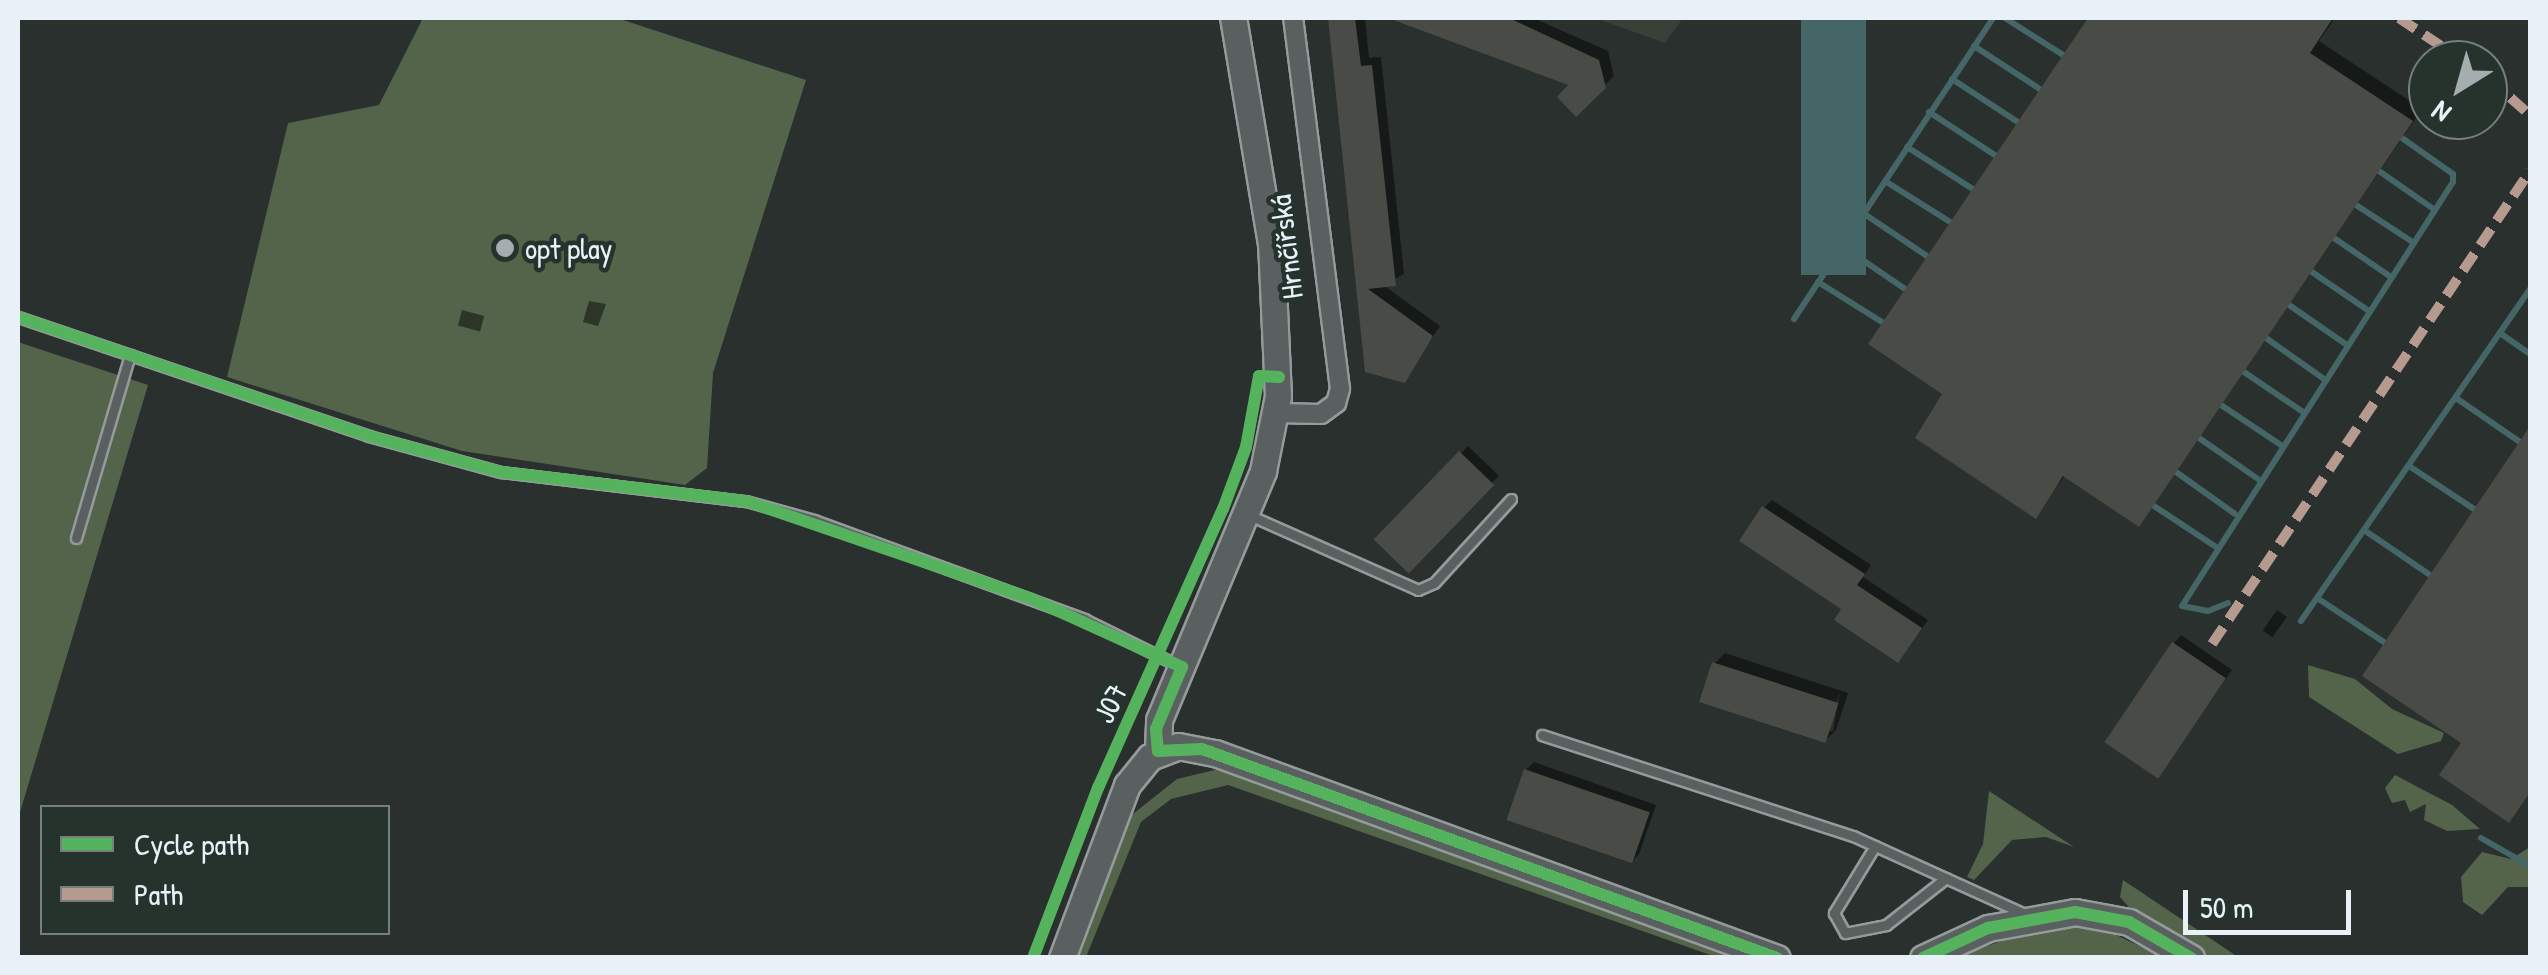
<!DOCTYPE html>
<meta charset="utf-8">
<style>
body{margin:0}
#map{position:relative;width:2548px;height:975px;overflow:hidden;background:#29302d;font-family:"Patrick Hand",sans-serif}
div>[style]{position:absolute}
.built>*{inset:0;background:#394037}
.green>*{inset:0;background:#53644a}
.water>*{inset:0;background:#456667;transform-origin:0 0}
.shadow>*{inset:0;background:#0007;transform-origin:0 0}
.stream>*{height:6px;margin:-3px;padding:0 3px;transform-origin:3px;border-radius:3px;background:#456667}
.building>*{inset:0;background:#494b46;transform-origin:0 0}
.roads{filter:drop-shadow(2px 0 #959a9a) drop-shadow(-2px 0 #959a9a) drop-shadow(0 2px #959a9a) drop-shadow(0 -2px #959a9a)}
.lane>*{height:9px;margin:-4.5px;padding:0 4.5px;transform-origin:4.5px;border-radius:4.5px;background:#5a6060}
.street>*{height:18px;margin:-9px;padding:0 9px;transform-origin:9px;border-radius:9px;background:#5a6060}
.secondary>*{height:25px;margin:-12.5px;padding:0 12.5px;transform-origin:12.5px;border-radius:12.5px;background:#5a6060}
.quiet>*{height:10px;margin-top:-5px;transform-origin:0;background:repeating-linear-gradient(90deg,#b69a8f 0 20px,transparent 0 30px)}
.cycleway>*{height:12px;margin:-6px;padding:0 6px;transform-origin:6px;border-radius:6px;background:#56b35d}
.dots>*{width:28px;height:28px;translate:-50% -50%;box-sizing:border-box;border:5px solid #26332d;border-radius:50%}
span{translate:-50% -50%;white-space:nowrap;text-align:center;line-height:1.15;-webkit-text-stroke:9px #26332d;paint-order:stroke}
.street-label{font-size:30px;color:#e8f1f8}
.poi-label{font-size:30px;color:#e8f1f8}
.left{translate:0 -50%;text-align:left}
.frame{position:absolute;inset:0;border:20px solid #e8f1f8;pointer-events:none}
.legend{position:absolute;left:40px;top:805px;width:350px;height:130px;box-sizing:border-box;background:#26332d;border:2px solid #747f7e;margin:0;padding:12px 18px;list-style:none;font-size:30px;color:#e8f1f8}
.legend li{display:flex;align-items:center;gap:20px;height:50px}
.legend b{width:50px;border:2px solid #747f7e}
.north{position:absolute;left:2408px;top:40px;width:100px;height:100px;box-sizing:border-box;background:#26332d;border:2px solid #747f7e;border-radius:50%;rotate:217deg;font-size:28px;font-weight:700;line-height:40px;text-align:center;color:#e8f1f8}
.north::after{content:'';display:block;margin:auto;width:35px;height:45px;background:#a5adb1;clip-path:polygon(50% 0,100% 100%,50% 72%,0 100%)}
.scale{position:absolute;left:2183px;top:890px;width:168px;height:45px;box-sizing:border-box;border:5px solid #e8f1f8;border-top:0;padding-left:12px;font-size:30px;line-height:35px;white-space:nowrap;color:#e8f1f8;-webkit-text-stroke:8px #26332d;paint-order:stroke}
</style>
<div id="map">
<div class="built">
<i style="clip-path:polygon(1595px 18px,1683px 18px,1665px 43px)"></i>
</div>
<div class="green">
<i style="clip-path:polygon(423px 18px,617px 18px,806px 80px,713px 373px,707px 468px,685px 485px,462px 451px,227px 377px,288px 123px,379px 105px)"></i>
<i style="clip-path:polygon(18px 342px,148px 385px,18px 819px)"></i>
<i style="clip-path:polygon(2308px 665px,2355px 679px,2392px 709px,2444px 733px,2441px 741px,2398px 754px,2309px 697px)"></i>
<i style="clip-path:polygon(1223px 768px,1747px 957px,1716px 957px,1228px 785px,1171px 799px,1141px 822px,1086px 957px,1072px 958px,1124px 821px,1177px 779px)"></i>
<i style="clip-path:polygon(2395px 775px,2452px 805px,2480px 829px,2447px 831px,2424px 820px,2426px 804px,2410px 812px,2405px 800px,2392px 803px,2385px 788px)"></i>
<i style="clip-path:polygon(1989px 791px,2074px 847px,2046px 837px,2012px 840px,1974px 880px,1967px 877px,1983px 844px)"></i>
<i style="clip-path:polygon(2530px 847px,2530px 887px,2508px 887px,2482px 915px,2463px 902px,2461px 877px,2482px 852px,2511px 859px)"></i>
<i style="clip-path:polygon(2123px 880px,2238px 957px,2207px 957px,2136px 915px,2120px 897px)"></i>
<i style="clip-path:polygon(2049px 924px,2104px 929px,2162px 957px,1954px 958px)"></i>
</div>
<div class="water">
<i style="left:1801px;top:18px;width:65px;height:257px"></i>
</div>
<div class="shadow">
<i style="clip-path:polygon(1330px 18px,1365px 18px,1369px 58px,1381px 57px,1404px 274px,1383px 285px,1440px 326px,1404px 380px,1367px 370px)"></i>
<i style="clip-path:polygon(1409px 18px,1533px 18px,1608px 51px,1614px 76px,1576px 113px,1573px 84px)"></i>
<i style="clip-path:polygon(2092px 18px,2335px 18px,2319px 41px,2422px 109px,2139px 523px,2066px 474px,2035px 516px,1945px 394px,1872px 343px)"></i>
<i style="clip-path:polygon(589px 301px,606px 304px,598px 326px,583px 322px)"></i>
<i style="left:462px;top:310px;width:23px;height:16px;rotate:15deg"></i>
<i style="clip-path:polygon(2530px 430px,2530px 792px,2509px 819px,2465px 742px,2365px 675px)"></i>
<i style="left:1468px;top:446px;width:43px;height:130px;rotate:44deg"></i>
<i style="clip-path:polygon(1772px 500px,1871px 565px,1863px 577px,1928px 620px,1898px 660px,1845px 609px,1764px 508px)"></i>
<i style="left:2277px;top:610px;width:12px;height:25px;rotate:35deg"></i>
<i style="clip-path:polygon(2181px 635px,2232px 670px,2158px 777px,2174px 643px)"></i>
<i style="clip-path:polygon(evenodd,1725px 653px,1848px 693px,1836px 730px,1826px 740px,1714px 664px,1725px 653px,1840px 691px,1833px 731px,1827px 731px,1840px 691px)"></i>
<i style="clip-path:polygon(1534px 762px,1656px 805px,1639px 854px,1632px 862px,1526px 770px)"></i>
</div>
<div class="stream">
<i style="left:2005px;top:18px;width:69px;rotate:32.5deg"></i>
<i style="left:1974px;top:46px;width:79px;rotate:33.1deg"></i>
<i style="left:1952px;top:79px;width:79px;rotate:33.1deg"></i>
<i style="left:1929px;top:112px;width:79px;rotate:33.1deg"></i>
<i style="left:1907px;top:147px;width:78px;rotate:32.5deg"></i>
<i style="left:2379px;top:171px;width:68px;rotate:34.9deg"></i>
<i style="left:1885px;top:181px;width:77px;rotate:32.2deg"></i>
<i style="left:2356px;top:205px;width:69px;rotate:33.2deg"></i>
<i style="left:1863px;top:213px;width:77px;rotate:33.9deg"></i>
<i style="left:2334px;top:238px;width:69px;rotate:34.4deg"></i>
<i style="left:1842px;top:246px;width:76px;rotate:34.3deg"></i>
<i style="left:2312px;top:272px;width:69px;rotate:34.4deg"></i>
<i style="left:1818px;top:282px;width:75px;rotate:32deg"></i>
<i style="left:2289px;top:305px;width:70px;rotate:34.6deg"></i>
<i style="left:1794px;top:319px;width:361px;rotate:-56.5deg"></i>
<i style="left:2500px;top:333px;width:37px;rotate:35deg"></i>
<i style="left:2266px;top:338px;width:71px;rotate:35.3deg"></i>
<i style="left:2244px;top:372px;width:71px;rotate:34.1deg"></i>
<i style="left:2456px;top:398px;width:78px;rotate:34.5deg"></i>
<i style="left:2221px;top:405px;width:72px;rotate:33.7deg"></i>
<i style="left:2199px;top:438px;width:72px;rotate:34.8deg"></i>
<i style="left:2409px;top:466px;width:78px;rotate:33.5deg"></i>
<i style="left:2176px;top:472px;width:72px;rotate:35.4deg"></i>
<i style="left:2154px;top:506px;width:74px;rotate:33.5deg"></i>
<i style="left:2364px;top:530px;width:80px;rotate:34.3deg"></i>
<i style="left:2317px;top:598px;width:80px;rotate:33.3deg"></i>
<i style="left:2228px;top:603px;width:22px;rotate:158deg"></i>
<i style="left:2208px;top:611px;width:26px;rotate:-169deg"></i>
<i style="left:2182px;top:606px;width:503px;rotate:-57.42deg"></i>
<i style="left:2453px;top:182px;width:8px;rotate:-90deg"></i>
<i style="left:2453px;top:174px;width:62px;rotate:-144.8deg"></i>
<i style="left:2301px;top:621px;width:403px;rotate:-55.4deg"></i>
<i style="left:2481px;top:838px;width:56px;rotate:29.7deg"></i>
</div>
<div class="building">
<i style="clip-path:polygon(1328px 18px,1355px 18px,1361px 66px,1372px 65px,1396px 286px,1368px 289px,1433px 336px,1405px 383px,1365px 372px)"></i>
<i style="clip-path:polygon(1388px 18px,1509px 18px,1599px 60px,1606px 88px,1576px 117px,1557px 97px,1568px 85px)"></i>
<i style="clip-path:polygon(2088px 18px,2333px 18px,2310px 53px,2413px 121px,2139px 527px,2063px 476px,2036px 519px,1915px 438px,1942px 394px,1868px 344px)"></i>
<i style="clip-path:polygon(2530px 426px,2530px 792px,2509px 823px,2439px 775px,2461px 743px,2362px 676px)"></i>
<i style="left:1459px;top:451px;width:49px;height:123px;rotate:44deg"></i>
<i style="clip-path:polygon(1762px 506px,1865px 574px,1857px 585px,1922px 628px,1898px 663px,1834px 620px,1841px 609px,1739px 541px)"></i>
<i style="left:2172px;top:642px;width:65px;height:121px;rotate:34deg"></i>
<i style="left:1712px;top:662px;width:133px;height:42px;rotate:18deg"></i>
<i style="left:1524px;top:769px;width:133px;height:54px;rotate:19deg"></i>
</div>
<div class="roads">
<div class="lane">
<i style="left:18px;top:317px;width:371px;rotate:18.7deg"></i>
<i style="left:369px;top:436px;width:137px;rotate:15.3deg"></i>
<i style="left:501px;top:472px;width:247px;rotate:6.8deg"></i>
<i style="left:746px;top:501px;width:71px;rotate:15.6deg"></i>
<i style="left:814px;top:520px;width:288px;rotate:20.1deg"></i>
<i style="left:1084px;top:619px;width:106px;rotate:26.3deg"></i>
<i style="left:1249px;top:515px;width:185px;rotate:23.9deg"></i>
<i style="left:1418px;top:590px;width:17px;rotate:-24deg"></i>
<i style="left:1434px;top:583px;width:114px;rotate:-47.5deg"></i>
<i style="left:76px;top:538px;width:191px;rotate:-73.6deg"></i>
<i style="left:1542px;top:735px;width:327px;rotate:18deg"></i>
<i style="left:1853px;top:836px;width:187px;rotate:24.4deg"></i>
<i style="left:1875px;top:846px;width:79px;rotate:121.5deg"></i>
<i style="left:1834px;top:913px;width:23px;rotate:61deg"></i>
<i style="left:1845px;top:933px;width:42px;rotate:-11deg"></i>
<i style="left:1886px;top:925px;width:76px;rotate:-38.1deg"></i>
</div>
<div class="street">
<i style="left:1276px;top:413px;width:45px;rotate:1.3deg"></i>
<i style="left:1321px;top:414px;width:19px;rotate:-36deg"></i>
<i style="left:1336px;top:403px;width:15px;rotate:-74deg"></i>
<i style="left:1340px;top:389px;width:374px;rotate:-97.2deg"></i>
</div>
<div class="secondary">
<i style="left:1158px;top:751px;width:31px;rotate:-88deg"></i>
<i style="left:1159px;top:720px;width:270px;rotate:-67.3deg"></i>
<i style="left:1263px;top:471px;width:76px;rotate:-78.7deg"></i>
<i style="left:1278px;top:396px;width:152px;rotate:-92.6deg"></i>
<i style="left:1271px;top:244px;width:229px;rotate:-99.5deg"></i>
<i style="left:1062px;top:958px;width:185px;rotate:-69.4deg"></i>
<i style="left:1127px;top:785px;width:36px;rotate:-51deg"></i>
<i style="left:1150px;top:757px;width:30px;rotate:-21deg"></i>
<i style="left:1178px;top:746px;width:38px;rotate:11deg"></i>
<i style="left:1215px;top:753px;width:598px;rotate:20.04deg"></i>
<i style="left:1923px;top:958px;width:72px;rotate:-24.8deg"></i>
<i style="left:1988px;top:928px;width:88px;rotate:-10.4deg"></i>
<i style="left:2075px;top:912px;width:55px;rotate:10.5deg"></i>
<i style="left:2129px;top:922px;width:72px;rotate:30.1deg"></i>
</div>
</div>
<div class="quiet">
<i style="left:2399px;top:18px;width:76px;rotate:33.7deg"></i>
<i style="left:2488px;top:78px;width:56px;rotate:41.4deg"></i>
<i style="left:2212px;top:644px;width:570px;rotate:-56.09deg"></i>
</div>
<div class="cycleway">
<i style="left:18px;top:317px;width:371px;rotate:18.7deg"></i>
<i style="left:369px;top:436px;width:137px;rotate:15.3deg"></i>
<i style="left:501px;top:472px;width:247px;rotate:6.8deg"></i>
<i style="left:746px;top:501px;width:302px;rotate:18.9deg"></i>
<i style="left:1032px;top:599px;width:165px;rotate:24.4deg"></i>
<i style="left:1182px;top:667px;width:67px;rotate:112.8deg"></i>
<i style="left:1156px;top:729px;width:22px;rotate:85deg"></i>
<i style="left:1158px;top:751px;width:44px;rotate:-2.6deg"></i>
<i style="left:1202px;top:749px;width:612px;rotate:19.98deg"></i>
<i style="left:1033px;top:958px;width:182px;rotate:-69.1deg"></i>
<i style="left:1098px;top:788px;width:306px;rotate:-65.9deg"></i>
<i style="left:1223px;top:509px;width:66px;rotate:-69.6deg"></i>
<i style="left:1246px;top:447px;width:72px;rotate:-79.6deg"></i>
<i style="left:1259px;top:376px;width:20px;rotate:3deg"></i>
<i style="left:1923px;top:958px;width:72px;rotate:-24.8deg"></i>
<i style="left:1988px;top:928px;width:88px;rotate:-10.4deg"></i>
<i style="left:2075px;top:912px;width:55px;rotate:10.5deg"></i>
<i style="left:2129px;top:922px;width:72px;rotate:30.1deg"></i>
</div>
<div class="dots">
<i style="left:505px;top:248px;background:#a5adb1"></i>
</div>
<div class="street-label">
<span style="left:1286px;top:247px;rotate:-97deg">Hrnčířská</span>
<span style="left:1110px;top:703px;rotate:-64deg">J07</span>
</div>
<div class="poi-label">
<span class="left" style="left:525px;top:248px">opt play</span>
</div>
<div class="frame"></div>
<ul class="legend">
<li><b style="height:12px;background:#56b35d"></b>Cycle path</li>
<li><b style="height:12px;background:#b69a8f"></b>Path</li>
</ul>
<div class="north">N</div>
<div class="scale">50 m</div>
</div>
